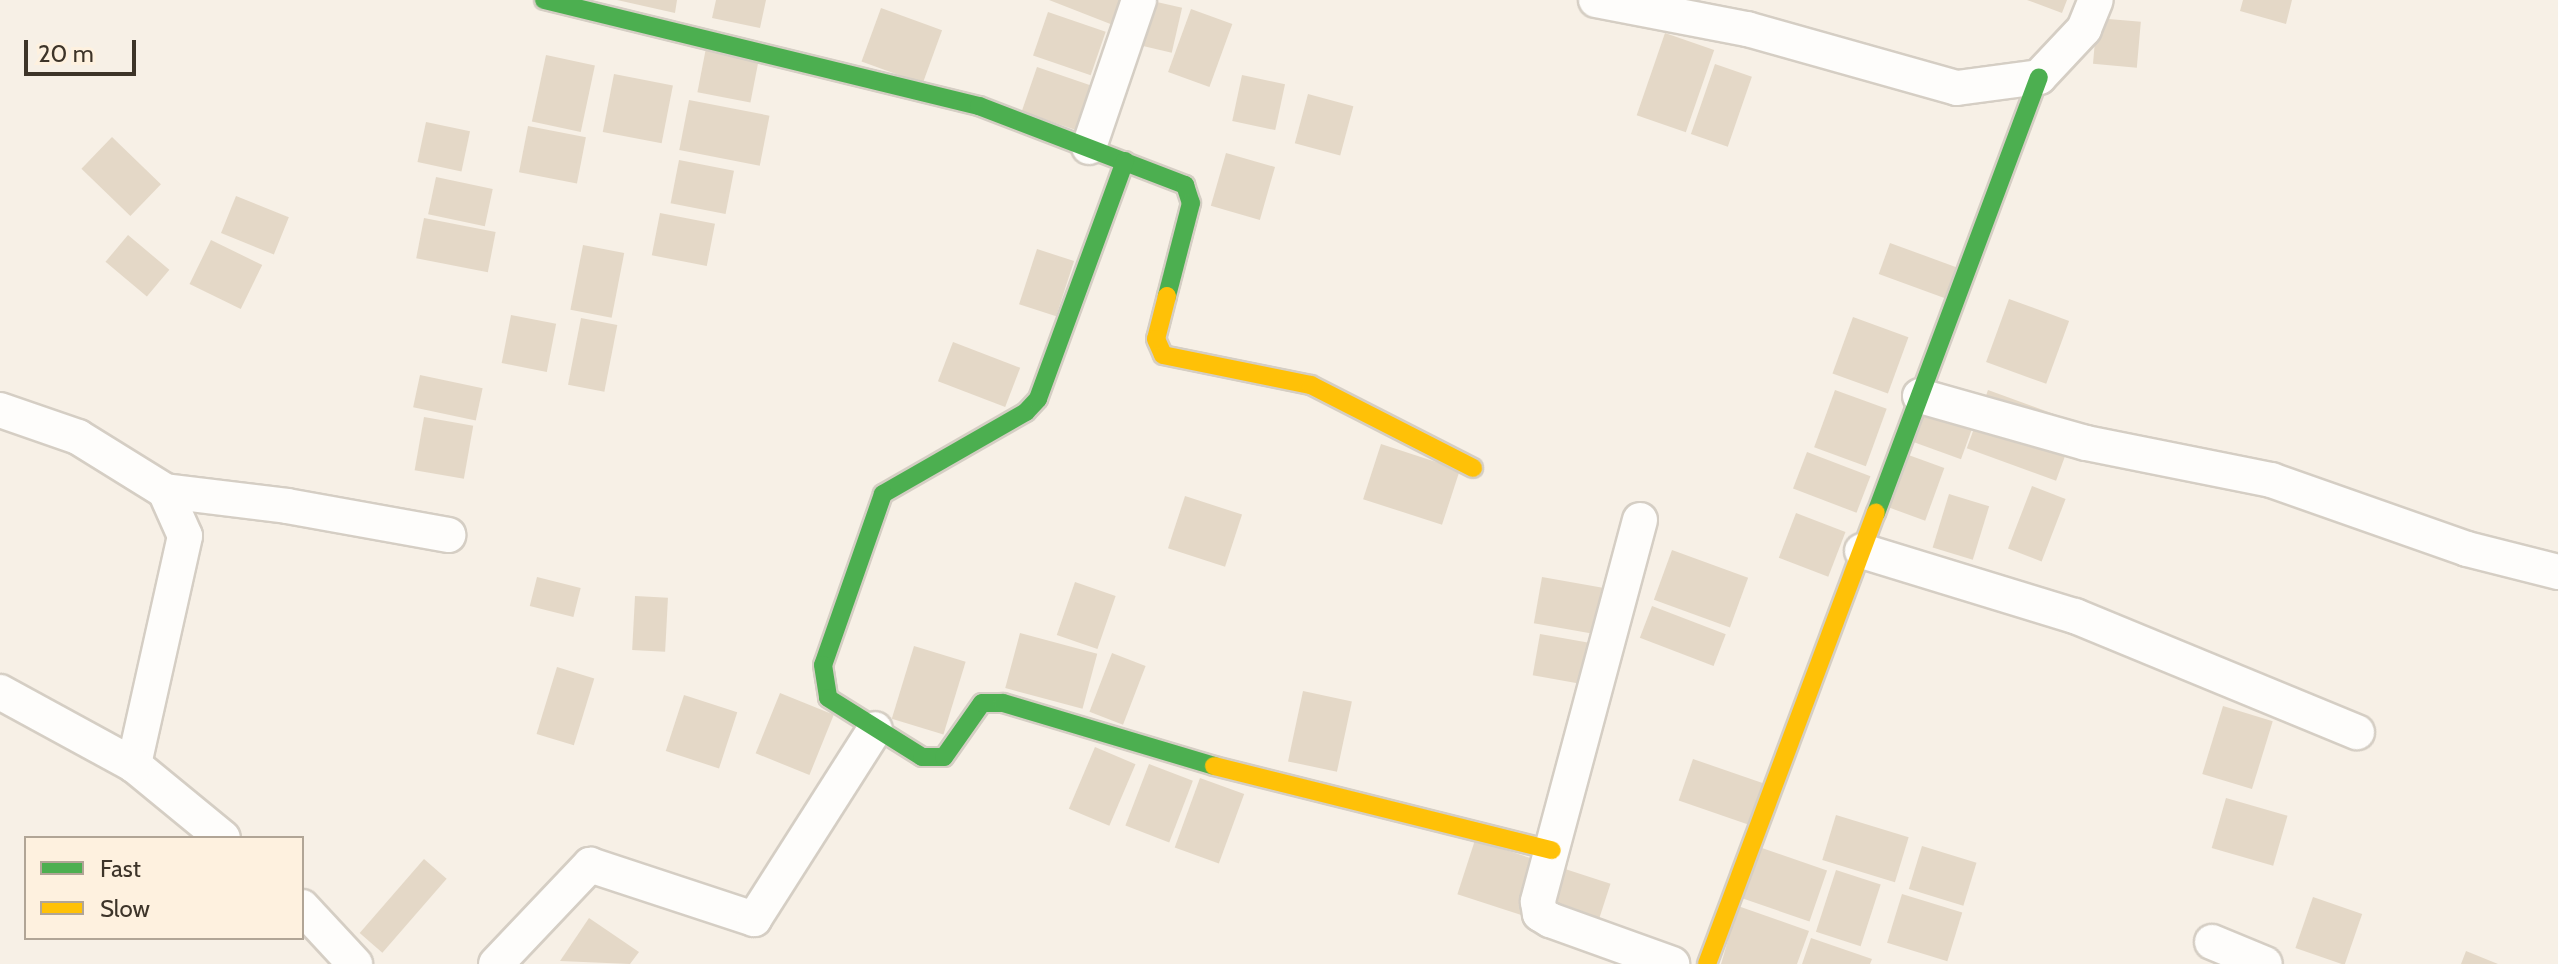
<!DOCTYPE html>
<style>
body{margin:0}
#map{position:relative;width:2558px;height:964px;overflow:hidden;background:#f7f0e6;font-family:Cabin,sans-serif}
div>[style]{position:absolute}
.building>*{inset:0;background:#e4d8c7;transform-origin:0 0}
.roads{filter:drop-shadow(2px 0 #d5cec4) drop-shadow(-2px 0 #d5cec4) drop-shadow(0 2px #d5cec4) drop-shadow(0 -2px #d5cec4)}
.street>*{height:34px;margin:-17px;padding:0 17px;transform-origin:17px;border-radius:17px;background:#fefdfb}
.fast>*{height:18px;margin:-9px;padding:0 9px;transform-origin:9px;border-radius:9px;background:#4caf50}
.slow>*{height:18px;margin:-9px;padding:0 9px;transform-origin:9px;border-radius:9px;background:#ffc107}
span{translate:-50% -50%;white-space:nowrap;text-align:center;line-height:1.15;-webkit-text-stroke:7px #fef1df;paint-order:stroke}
.legend{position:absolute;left:24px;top:836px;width:280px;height:104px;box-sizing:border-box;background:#fef1df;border:2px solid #b1a596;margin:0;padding:10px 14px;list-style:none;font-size:24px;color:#3d3429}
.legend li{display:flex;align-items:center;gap:16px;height:40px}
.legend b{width:40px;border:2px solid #b1a596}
.scale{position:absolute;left:24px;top:40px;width:112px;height:36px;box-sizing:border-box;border:4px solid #3d3429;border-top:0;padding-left:10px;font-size:24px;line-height:28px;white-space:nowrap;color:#3d3429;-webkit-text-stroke:6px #fef1df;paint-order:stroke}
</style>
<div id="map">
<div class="building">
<i style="clip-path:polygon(617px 0,677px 0,675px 13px)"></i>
<i style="clip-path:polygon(716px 0,766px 0,760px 28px,712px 18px)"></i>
<i style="clip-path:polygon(1049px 0,1122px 0,1113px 25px)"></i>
<i style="left:1148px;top:0;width:35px;height:46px;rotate:13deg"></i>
<i style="clip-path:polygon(2027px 0,2067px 0,2062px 13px)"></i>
<i style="clip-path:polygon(2243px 0,2292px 0,2286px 24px,2240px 11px)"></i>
<i style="left:881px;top:8px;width:65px;height:57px;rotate:20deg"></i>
<i style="left:1191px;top:9px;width:44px;height:67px;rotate:20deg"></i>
<i style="left:1048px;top:12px;width:61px;height:46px;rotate:19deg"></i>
<i style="left:2097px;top:18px;width:44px;height:46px;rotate:5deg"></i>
<i style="left:1665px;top:33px;width:52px;height:87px;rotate:19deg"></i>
<i style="left:706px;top:48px;width:54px;height:45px;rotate:11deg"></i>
<i style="left:546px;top:55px;width:50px;height:68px;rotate:12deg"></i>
<i style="left:1715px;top:64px;width:39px;height:74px;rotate:19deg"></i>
<i style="left:1037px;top:67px;width:61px;height:47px;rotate:19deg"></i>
<i style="left:614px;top:74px;width:60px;height:59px;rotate:11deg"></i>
<i style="left:1242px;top:75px;width:44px;height:47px;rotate:12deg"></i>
<i style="left:1308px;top:94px;width:47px;height:51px;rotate:15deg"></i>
<i style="left:689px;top:100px;width:82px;height:51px;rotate:11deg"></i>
<i style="left:426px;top:122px;width:45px;height:41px;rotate:12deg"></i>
<i style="left:528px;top:126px;width:59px;height:47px;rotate:11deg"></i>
<i style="left:112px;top:137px;width:68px;height:44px;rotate:44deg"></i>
<i style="left:1226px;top:153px;width:51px;height:55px;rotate:16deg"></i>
<i style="left:679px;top:160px;width:56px;height:44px;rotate:11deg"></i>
<i style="left:436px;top:177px;width:58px;height:38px;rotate:12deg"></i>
<i style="left:236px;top:196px;width:57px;height:40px;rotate:22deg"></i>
<i style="left:660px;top:213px;width:56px;height:43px;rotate:11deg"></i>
<i style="left:424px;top:218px;width:73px;height:41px;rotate:11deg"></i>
<i style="left:128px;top:235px;width:54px;height:35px;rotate:40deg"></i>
<i style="left:211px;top:240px;width:57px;height:49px;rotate:26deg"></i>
<i style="left:1890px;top:243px;width:72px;height:33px;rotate:20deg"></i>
<i style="left:583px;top:245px;width:42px;height:66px;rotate:11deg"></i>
<i style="left:1037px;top:249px;width:39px;height:58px;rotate:18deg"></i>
<i style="left:2009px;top:299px;width:64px;height:67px;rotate:20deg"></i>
<i style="left:511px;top:315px;width:46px;height:49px;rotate:11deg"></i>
<i style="left:1853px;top:317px;width:59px;height:60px;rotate:20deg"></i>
<i style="left:581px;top:318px;width:37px;height:68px;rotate:11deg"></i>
<i style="left:953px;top:342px;width:72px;height:42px;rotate:21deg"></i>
<i style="left:420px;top:375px;width:64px;height:33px;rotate:12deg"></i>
<i style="left:1927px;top:383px;width:58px;height:60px;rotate:20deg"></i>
<i style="left:1835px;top:390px;width:55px;height:61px;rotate:20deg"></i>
<i style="left:1988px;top:390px;width:95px;height:62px;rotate:20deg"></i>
<i style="left:424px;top:417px;width:50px;height:54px;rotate:10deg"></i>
<i style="left:1381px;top:444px;width:83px;height:58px;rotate:18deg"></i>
<i style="left:1807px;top:452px;width:68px;height:39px;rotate:21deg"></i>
<i style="left:1903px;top:453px;width:44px;height:56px;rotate:20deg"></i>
<i style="left:2032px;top:486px;width:36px;height:67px;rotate:21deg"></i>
<i style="left:1949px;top:494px;width:42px;height:56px;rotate:17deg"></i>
<i style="left:1185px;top:496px;width:60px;height:55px;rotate:18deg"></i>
<i style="left:1796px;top:513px;width:53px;height:48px;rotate:21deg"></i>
<i style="left:1672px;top:550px;width:81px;height:53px;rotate:20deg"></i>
<i style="left:537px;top:577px;width:45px;height:30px;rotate:14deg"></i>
<i style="left:1542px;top:577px;width:63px;height:47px;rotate:10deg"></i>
<i style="left:1075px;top:582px;width:43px;height:56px;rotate:19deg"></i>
<i style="left:635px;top:596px;width:33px;height:54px;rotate:3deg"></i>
<i style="left:1652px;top:606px;width:79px;height:34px;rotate:21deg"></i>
<i style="left:1020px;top:633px;width:80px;height:57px;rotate:15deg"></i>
<i style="left:1540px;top:634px;width:54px;height:42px;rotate:10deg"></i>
<i style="left:914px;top:646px;width:54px;height:76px;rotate:17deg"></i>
<i style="left:1112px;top:653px;width:36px;height:63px;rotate:21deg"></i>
<i style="left:557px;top:667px;width:39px;height:70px;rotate:17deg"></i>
<i style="left:1303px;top:691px;width:50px;height:72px;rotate:12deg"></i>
<i style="left:780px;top:693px;width:58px;height:65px;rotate:22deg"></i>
<i style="left:684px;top:695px;width:56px;height:59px;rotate:18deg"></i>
<i style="left:2223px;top:706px;width:52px;height:71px;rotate:17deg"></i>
<i style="left:1095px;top:747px;width:44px;height:67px;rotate:23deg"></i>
<i style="left:1693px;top:759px;width:75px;height:44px;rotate:19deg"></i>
<i style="left:1149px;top:764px;width:47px;height:66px;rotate:21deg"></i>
<i style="left:1200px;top:778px;width:47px;height:74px;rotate:20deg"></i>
<i style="left:2226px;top:798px;width:64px;height:52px;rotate:16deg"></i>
<i style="left:1836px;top:815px;width:76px;height:47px;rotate:17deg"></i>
<i style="left:1475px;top:840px;width:72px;height:57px;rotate:18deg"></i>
<i style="left:1922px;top:846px;width:57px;height:45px;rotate:17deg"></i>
<i style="left:1759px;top:847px;width:72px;height:54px;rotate:19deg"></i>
<i style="left:424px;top:859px;width:30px;height:98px;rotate:41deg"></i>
<i style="left:1562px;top:868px;width:51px;height:40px;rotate:18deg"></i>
<i style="left:1836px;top:870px;width:47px;height:65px;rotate:18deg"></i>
<i style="left:1902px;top:894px;width:63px;height:51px;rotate:17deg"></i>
<i style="left:2313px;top:897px;width:52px;height:54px;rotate:19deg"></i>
<i style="clip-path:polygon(1738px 906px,1809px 931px,1797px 964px,1721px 964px)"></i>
<i style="clip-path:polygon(589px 918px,639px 952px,630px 964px,560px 961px)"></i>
<i style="clip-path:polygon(1811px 938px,1872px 959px,1870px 964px,1802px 964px)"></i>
<i style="clip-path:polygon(2466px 951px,2498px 964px,2461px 964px)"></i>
</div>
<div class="roads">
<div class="street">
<i style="left:1596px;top:0;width:154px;rotate:10.9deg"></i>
<i style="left:1747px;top:29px;width:218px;rotate:15.7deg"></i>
<i style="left:1957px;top:88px;width:83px;rotate:-7.6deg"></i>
<i style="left:2039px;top:77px;width:66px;rotate:-46.8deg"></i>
<i style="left:2084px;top:29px;width:31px;rotate:-68deg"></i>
<i style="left:1089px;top:147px;width:155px;rotate:-71.2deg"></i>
<i style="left:1920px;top:396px;width:173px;rotate:15.8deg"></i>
<i style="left:2086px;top:443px;width:189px;rotate:11.3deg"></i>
<i style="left:2271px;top:480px;width:208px;rotate:19.4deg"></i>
<i style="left:2467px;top:549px;width:94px;rotate:14.2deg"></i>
<i style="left:0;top:410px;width:83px;rotate:19.1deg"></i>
<i style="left:78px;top:437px;width:102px;rotate:31.8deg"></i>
<i style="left:165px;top:491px;width:49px;rotate:66deg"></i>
<i style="left:185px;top:536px;width:235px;rotate:102.6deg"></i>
<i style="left:134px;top:765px;width:115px;rotate:39.4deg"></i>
<i style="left:165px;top:491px;width:123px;rotate:7deg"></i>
<i style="left:287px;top:506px;width:164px;rotate:10.2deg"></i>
<i style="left:1640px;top:520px;width:395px;rotate:105deg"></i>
<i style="left:1538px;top:902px;width:12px;rotate:81deg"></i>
<i style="left:1540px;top:914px;width:12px;rotate:31deg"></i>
<i style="left:1550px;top:920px;width:130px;rotate:19.8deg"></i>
<i style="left:1862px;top:551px;width:223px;rotate:17deg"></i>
<i style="left:2075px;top:616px;width:305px;rotate:22.4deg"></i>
<i style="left:0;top:692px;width:153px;rotate:28.6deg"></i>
<i style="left:302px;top:907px;width:78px;rotate:47.1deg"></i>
<i style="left:2212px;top:942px;width:57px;rotate:22.5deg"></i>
<i style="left:496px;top:964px;width:137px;rotate:-46.5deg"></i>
<i style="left:590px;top:865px;width:173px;rotate:18.2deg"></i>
<i style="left:754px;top:919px;width:225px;rotate:-57.5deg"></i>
</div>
<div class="fast">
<i style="left:544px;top:0;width:448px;rotate:13.7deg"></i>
<i style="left:979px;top:106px;width:221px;rotate:21deg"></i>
<i style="left:1185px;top:185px;width:19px;rotate:72deg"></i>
<i style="left:1191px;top:203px;width:96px;rotate:104.5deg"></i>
<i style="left:1125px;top:161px;width:253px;rotate:110.1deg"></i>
<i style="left:1038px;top:399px;width:18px;rotate:133deg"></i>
<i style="left:1026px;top:412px;width:165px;rotate:150.2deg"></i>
<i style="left:883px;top:494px;width:181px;rotate:109.3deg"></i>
<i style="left:823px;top:665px;width:33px;rotate:81deg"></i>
<i style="left:828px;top:698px;width:111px;rotate:32.1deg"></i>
<i style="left:922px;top:757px;width:22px"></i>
<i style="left:944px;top:757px;width:66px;rotate:-54.9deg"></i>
<i style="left:982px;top:703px;width:21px"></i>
<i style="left:1003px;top:703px;width:220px;rotate:16.6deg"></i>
<i style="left:1876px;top:513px;width:465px;rotate:-69.5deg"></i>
</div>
<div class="slow">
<i style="left:1167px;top:296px;width:44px;rotate:104.3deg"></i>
<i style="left:1156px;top:339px;width:17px;rotate:66deg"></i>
<i style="left:1163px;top:355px;width:151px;rotate:11.5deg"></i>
<i style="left:1311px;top:385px;width:182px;rotate:27.1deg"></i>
<i style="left:1214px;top:766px;width:348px;rotate:14deg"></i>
<i style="left:1707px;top:964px;width:482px;rotate:-69.5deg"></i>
</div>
</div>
<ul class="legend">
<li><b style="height:10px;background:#4caf50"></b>Fast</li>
<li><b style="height:10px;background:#ffc107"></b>Slow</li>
</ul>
<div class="scale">20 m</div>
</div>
